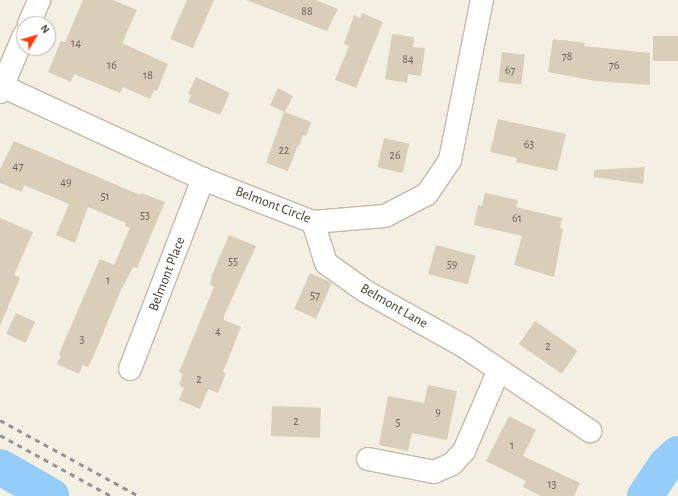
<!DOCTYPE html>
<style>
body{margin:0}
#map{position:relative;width:678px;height:496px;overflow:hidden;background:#f3efe2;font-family:"Alegreya Sans",sans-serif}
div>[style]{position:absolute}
.river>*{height:36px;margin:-18px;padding:0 18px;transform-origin:18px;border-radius:18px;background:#96ccf8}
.building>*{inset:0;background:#d9ceb9;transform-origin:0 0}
.roads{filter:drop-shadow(1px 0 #c3baa7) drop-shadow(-1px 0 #c3baa7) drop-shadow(0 1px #c3baa7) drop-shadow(0 -1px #c3baa7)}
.minor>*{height:22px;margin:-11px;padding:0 11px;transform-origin:11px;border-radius:11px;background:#fff}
.rail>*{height:3px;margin-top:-1.5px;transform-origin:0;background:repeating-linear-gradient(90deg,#949494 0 5px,transparent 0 10px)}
span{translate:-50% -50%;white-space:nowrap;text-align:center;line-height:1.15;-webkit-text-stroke:3.5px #fff;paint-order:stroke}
.number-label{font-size:12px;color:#6b6354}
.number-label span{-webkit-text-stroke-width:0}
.street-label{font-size:14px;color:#463f32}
.north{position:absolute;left:16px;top:16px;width:40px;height:40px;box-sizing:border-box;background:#fff;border:1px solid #b5b2ad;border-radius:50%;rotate:52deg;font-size:11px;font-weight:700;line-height:16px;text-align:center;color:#463f32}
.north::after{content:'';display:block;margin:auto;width:14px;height:18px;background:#ff3d0e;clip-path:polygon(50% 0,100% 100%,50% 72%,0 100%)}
</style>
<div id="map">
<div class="river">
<i style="left:0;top:467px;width:59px;rotate:29.6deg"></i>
<i style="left:645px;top:496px;width:37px;rotate:-56deg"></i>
<i style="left:666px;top:465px;width:16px;rotate:-43deg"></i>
</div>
<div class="building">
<i style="clip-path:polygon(83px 0,113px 0,137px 10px,122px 43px,168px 64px,157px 91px,154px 90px,150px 99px,123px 87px,120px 93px,74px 74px,71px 82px,48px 72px,61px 41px,65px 42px)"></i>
<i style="clip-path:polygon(187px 0,214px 0,193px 48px,170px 39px)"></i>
<i style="clip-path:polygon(246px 0,316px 0,338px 9px,327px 31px)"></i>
<i style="clip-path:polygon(362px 13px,383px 22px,356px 88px,335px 80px,349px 46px,344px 44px,354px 15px,360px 18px)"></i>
<i style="clip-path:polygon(392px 34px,414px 37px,413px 47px,425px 48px,421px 76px,408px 74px,407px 83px,385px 79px)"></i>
<i style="left:653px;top:36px;width:25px;height:25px"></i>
<i style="clip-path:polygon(553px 39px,585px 43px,584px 46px,650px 53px,650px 85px,596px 81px,548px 72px)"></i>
<i style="left:502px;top:52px;width:23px;height:30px;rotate:7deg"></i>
<i style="clip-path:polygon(196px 77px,230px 93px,220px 115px,188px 102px,191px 95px,188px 94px)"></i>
<i style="clip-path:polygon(278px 88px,293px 96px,285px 112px,311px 122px,306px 136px,303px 135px,299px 146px,298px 145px,288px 171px,266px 163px,284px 112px,270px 105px)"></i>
<i style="clip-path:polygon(498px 119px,566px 134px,557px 171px,516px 162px,517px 158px,490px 152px)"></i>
<i style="left:384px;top:138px;width:26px;height:30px;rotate:13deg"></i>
<i style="clip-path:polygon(14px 141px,140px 195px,141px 193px,165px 202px,137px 268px,133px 267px,120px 292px,94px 355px,88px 367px,83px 365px,79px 374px,57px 364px,61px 356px,59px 354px,100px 259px,114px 265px,130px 228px,125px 226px,126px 223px,88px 207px,75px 243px,56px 235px,69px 204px,24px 185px,22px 192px,0 183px,0 169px)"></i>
<i style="clip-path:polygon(645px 167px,643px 184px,594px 177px,594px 170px)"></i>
<i style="clip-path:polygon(485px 193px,518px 200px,516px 207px,562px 218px,560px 228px,563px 229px,554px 277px,514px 265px,522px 236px,474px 225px,478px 205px,482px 206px)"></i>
<i style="clip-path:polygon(0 218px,33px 232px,14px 275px,20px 278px,0 326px)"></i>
<i style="clip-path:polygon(229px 235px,256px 246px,224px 316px,224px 320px,241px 327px,223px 372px,226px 373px,218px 393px,208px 389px,200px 409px,179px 400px,184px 388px,179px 385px,183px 374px,179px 372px,214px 287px,210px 285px,212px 275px)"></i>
<i style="left:436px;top:245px;width:41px;height:30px;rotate:15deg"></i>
<i style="left:310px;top:273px;width:24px;height:39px;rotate:24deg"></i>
<i style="left:16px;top:313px;width:21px;height:23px;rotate:25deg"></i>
<i style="left:535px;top:321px;width:52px;height:28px;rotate:35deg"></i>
<i style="clip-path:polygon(428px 385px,457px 391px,447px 440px,412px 433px,408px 451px,379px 445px,388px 396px,424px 403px)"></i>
<i style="left:272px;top:406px;width:49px;height:30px;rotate:2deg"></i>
<i style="clip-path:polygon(509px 416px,536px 430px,523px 456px,580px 483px,574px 496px,541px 496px,523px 487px,526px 481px,486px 461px)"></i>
</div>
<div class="roads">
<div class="minor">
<i style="left:29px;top:24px;width:26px;rotate:-67deg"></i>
<i style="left:2px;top:86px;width:221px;rotate:24.8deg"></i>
<i style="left:203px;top:179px;width:118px;rotate:21.4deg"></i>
<i style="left:313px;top:222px;width:72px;rotate:-4.8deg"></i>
<i style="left:385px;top:216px;width:47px;rotate:-27.6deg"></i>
<i style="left:427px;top:194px;width:41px;rotate:-55.9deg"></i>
<i style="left:450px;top:160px;width:163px;rotate:-78.7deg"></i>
<i style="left:0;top:92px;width:62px;rotate:-67.2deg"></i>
<i style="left:313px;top:222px;width:43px;rotate:72.4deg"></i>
<i style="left:326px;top:263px;width:48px;rotate:35.7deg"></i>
<i style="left:365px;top:291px;width:115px;rotate:29.2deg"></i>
<i style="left:465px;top:347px;width:151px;rotate:33.9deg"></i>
<i style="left:130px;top:369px;width:204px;rotate:-69deg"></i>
<i style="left:368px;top:459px;width:67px;rotate:11.1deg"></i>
<i style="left:434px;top:472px;width:20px;rotate:-24deg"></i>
<i style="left:452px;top:464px;width:18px;rotate:-47deg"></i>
<i style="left:464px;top:451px;width:88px;rotate:-66.6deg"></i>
</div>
</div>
<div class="rail">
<i style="left:0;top:420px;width:158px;rotate:28.7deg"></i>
<i style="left:0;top:435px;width:127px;rotate:28.8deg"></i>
</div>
<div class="number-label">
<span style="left:307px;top:12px">88</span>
<span style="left:76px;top:44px">14</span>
<span style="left:567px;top:57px">78</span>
<span style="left:408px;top:60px">84</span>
<span style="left:112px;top:66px">16</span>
<span style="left:614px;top:66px">76</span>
<span style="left:510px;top:71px">67</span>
<span style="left:148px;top:76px">18</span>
<span style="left:529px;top:145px">63</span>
<span style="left:284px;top:151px">22</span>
<span style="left:395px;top:156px">26</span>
<span style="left:18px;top:167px">47</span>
<span style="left:66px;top:183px">49</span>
<span style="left:105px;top:197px">51</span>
<span style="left:145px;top:216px">53</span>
<span style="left:517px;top:219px">61</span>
<span style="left:233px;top:262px">55</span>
<span style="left:452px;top:265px">59</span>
<span style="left:108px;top:281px">1</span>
<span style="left:315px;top:296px">57</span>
<span style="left:218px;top:332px">4</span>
<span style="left:82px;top:340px">3</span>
<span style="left:548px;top:347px">2</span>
<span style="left:199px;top:380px">2</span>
<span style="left:438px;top:413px">9</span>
<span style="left:296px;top:422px">2</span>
<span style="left:398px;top:423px">5</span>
<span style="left:512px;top:446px">1</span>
<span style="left:552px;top:485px">13</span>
</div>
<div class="street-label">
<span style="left:273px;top:205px;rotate:21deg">Belmont Circle</span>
<span style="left:167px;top:274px;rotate:-69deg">Belmont Place</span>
<span style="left:394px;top:306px;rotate:30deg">Belmont Lane</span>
</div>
<div class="north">N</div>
</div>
